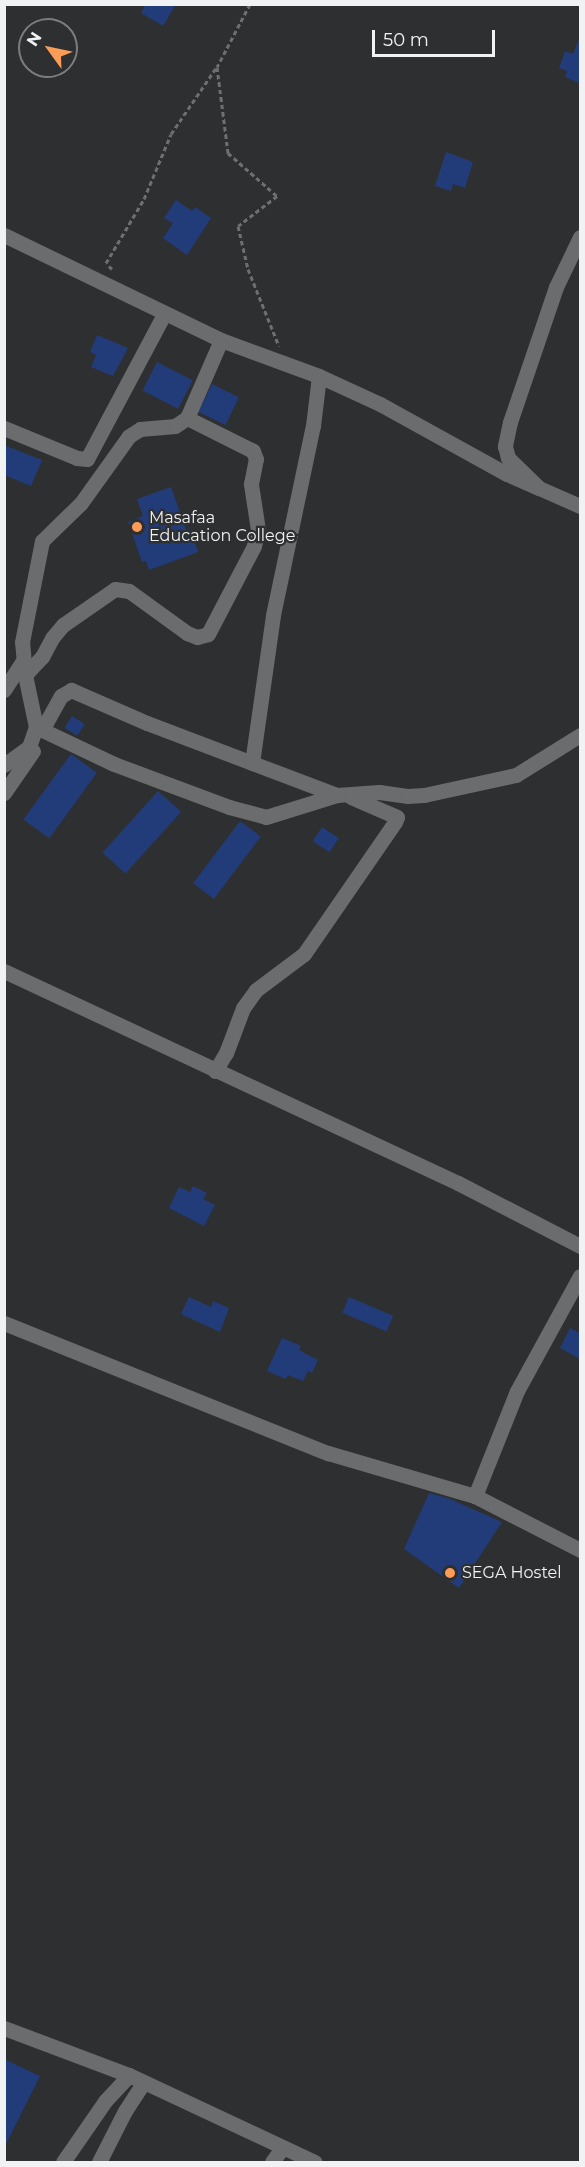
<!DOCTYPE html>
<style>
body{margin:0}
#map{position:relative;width:585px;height:2167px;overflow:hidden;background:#2e2f31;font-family:Montserrat,sans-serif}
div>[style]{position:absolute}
.building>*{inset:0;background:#223c7a;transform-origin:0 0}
.path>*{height:3px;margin-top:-1.5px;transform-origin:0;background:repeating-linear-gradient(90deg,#6e6f70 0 4.5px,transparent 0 7.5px)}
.minor>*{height:15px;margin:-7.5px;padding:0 7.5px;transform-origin:7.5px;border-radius:7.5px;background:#6b6c6d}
.dots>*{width:16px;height:16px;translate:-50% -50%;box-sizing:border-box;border:3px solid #2e2f31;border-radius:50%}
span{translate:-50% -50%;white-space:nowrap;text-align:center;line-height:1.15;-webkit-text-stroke:4.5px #2e2f31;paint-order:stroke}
.poi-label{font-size:16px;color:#f1f2f3}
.left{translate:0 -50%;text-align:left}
.frame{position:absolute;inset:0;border:6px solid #f1f2f3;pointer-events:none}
.north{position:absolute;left:18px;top:18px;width:60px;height:60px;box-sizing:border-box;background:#2e2f31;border:2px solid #7c7d7f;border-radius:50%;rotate:303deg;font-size:16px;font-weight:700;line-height:24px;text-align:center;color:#f1f2f3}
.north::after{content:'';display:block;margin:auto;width:21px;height:27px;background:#fd9c56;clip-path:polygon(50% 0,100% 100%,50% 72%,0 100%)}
.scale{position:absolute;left:372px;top:30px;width:123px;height:27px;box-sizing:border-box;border:3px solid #f1f2f3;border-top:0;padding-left:8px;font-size:18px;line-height:21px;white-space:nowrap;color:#f1f2f3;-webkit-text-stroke:4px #2e2f31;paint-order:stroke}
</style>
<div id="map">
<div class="building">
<i style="clip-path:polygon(146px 4px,176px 4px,163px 26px,141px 13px)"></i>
<i style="clip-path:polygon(579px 39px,580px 39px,580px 83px,565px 77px,567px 71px,559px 68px,565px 51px,573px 54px)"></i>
<i style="clip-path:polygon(446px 152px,473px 162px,465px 188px,453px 184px,451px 191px,435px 186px)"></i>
<i style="clip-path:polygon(176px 200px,192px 211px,195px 207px,211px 218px,187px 255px,163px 238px,173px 223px,164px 218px)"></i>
<i style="clip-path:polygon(97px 335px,128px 348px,113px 376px,91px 367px,96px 355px,90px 352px)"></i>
<i style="left:157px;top:362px;width:40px;height:32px;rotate:27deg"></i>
<i style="left:212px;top:384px;width:30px;height:31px;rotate:26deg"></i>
<i style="clip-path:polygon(4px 445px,42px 460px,31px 486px,4px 475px)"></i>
<i style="clip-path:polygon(171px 487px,187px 532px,191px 530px,198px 552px,149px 570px,146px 561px,142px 562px,128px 522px,143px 516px,137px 499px)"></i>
<i style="left:72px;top:716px;width:15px;height:14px;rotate:32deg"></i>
<i style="left:71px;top:754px;width:32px;height:81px;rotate:36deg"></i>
<i style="left:158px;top:791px;width:31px;height:83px;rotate:42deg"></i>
<i style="left:240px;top:821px;width:26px;height:78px;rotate:37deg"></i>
<i style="left:322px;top:827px;width:20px;height:17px;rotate:33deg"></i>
<i style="clip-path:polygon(193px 1186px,207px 1193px,203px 1199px,215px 1205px,204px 1226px,169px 1208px,179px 1187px,190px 1192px)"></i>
<i style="clip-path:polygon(189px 1297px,211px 1307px,213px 1301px,229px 1308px,220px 1332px,181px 1314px)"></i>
<i style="left:349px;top:1297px;width:48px;height:17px;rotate:23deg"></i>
<i style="clip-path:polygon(570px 1328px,580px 1333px,580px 1359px,560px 1348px)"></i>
<i style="clip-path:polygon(282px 1338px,301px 1346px,299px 1350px,318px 1360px,312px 1373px,308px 1371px,303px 1381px,288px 1375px,286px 1379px,267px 1371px)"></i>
<i style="clip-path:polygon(429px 1493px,450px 1499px,502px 1522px,459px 1588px,404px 1549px)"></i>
<i style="clip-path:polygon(4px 2059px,40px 2076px,4px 2148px)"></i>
</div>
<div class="path">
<i style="left:250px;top:4px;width:71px;rotate:117.6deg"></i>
<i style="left:217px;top:67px;width:87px;rotate:82.7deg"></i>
<i style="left:228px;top:153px;width:65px;rotate:41.3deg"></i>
<i style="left:277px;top:196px;width:49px;rotate:142.4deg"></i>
<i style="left:238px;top:226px;width:44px;rotate:76.9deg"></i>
<i style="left:248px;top:269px;width:83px;rotate:68.1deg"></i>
<i style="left:112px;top:269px;width:8px;rotate:-135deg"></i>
<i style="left:106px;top:263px;width:74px;rotate:-59.3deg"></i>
<i style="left:144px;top:199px;width:70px;rotate:-67.4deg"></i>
<i style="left:171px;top:134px;width:80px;rotate:-55.7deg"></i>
</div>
<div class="minor">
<i style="left:4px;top:235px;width:241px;rotate:25.8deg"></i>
<i style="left:221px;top:340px;width:104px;rotate:20.2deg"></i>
<i style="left:319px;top:376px;width:67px;rotate:24.7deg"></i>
<i style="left:380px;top:404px;width:145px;rotate:28.9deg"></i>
<i style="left:507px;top:474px;width:35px;rotate:24deg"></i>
<i style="left:580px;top:237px;width:55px;rotate:115.6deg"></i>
<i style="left:556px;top:287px;width:143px;rotate:108.8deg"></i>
<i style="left:510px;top:422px;width:25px;rotate:102deg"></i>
<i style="left:505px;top:446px;width:12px;rotate:76deg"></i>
<i style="left:508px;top:458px;width:43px;rotate:44.1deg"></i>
<i style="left:539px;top:488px;width:45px;rotate:23.7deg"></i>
<i style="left:4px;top:428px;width:79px;rotate:22.3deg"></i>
<i style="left:77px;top:458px;width:10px;rotate:6deg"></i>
<i style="left:87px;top:459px;width:164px;rotate:-62deg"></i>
<i style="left:25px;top:675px;width:25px;rotate:-47deg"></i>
<i style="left:42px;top:657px;width:21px;rotate:-62deg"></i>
<i style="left:52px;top:638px;width:17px;rotate:-50deg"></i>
<i style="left:63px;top:625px;width:63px;rotate:-34.7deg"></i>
<i style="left:115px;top:589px;width:14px;rotate:8deg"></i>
<i style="left:129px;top:591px;width:72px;rotate:35.9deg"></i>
<i style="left:187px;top:633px;width:11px;rotate:22deg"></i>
<i style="left:197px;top:637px;width:11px;rotate:-15deg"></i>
<i style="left:208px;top:634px;width:99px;rotate:-62.4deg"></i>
<i style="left:254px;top:546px;width:16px;rotate:-76deg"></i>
<i style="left:258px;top:530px;width:47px;rotate:-98.7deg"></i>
<i style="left:251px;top:484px;width:25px;rotate:-79deg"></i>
<i style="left:256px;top:459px;width:9px;rotate:-111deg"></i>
<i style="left:253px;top:451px;width:74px;rotate:-153.4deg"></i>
<i style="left:4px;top:690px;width:35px;rotate:-57deg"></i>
<i style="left:36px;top:727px;width:86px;rotate:25.4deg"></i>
<i style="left:114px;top:764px;width:123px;rotate:20.5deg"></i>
<i style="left:229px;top:807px;width:38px;rotate:15deg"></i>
<i style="left:266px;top:817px;width:74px;rotate:-17.2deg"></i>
<i style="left:337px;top:795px;width:42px;rotate:-4.1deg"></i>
<i style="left:379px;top:792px;width:28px;rotate:8deg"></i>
<i style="left:407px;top:796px;width:17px;rotate:-3deg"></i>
<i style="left:424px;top:795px;width:94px;rotate:-12.3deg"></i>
<i style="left:516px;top:775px;width:75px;rotate:-32deg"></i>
<i style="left:42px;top:730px;width:39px;rotate:-61deg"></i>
<i style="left:61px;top:696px;width:12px;rotate:-31deg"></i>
<i style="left:71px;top:690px;width:83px;rotate:23.5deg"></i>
<i style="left:147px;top:723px;width:203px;rotate:20.8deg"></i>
<i style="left:252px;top:763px;width:149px;rotate:-81.9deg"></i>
<i style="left:273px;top:615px;width:193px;rotate:-78.1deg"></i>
<i style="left:313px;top:426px;width:50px;rotate:-83.2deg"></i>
<i style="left:4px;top:765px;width:31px;rotate:-36deg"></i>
<i style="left:29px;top:747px;width:21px;rotate:-71deg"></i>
<i style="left:36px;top:727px;width:53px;rotate:-101.9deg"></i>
<i style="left:25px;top:675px;width:33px;rotate:-95deg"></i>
<i style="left:22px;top:642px;width:103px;rotate:-78.8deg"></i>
<i style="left:42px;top:541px;width:54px;rotate:-44.3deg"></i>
<i style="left:81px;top:503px;width:82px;rotate:-54.4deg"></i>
<i style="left:129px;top:436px;width:13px;rotate:-32deg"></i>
<i style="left:140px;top:429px;width:35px;rotate:-5deg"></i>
<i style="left:175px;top:426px;width:14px;rotate:-34deg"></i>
<i style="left:187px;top:418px;width:85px;rotate:-66.4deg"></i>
<i style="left:4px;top:793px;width:51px;rotate:-55.4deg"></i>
<i style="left:4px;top:971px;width:501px;rotate:25.03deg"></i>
<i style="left:458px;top:1183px;width:137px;rotate:27.3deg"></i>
<i style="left:215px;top:1071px;width:21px;rotate:-59deg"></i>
<i style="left:226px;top:1053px;width:48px;rotate:-69.3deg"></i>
<i style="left:243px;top:1008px;width:22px;rotate:-54deg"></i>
<i style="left:256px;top:990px;width:60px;rotate:-36.9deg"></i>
<i style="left:304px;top:954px;width:160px;rotate:-55.4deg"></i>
<i style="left:395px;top:822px;width:5px;rotate:-68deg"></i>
<i style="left:397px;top:817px;width:50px;rotate:-156.5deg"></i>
<i style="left:4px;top:1323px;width:349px;rotate:21.9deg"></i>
<i style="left:328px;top:1453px;width:153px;rotate:16.3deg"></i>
<i style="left:475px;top:1496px;width:118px;rotate:27.2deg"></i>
<i style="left:475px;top:1496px;width:113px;rotate:-68.2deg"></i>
<i style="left:517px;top:1391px;width:131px;rotate:-61.3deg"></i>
<i style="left:4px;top:2028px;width:134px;rotate:20.6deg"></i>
<i style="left:129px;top:2075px;width:205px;rotate:25.1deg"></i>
<i style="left:63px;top:2162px;width:75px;rotate:-55.3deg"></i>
<i style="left:106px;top:2100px;width:34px;rotate:-47deg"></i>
<i style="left:99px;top:2162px;width:57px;rotate:-63deg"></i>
<i style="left:125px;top:2111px;width:33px;rotate:-57deg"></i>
<i style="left:272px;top:2162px;width:17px;rotate:-54deg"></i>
</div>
<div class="dots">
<i style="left:137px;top:527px;background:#fd9c56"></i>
<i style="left:450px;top:1573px;background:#fd9c56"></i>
</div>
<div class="poi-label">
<span class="left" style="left:149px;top:527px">Masafaa<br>Education College</span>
<span class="left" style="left:462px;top:1573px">SEGA Hostel</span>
</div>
<div class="frame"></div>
<div class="north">N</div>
<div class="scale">50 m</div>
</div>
